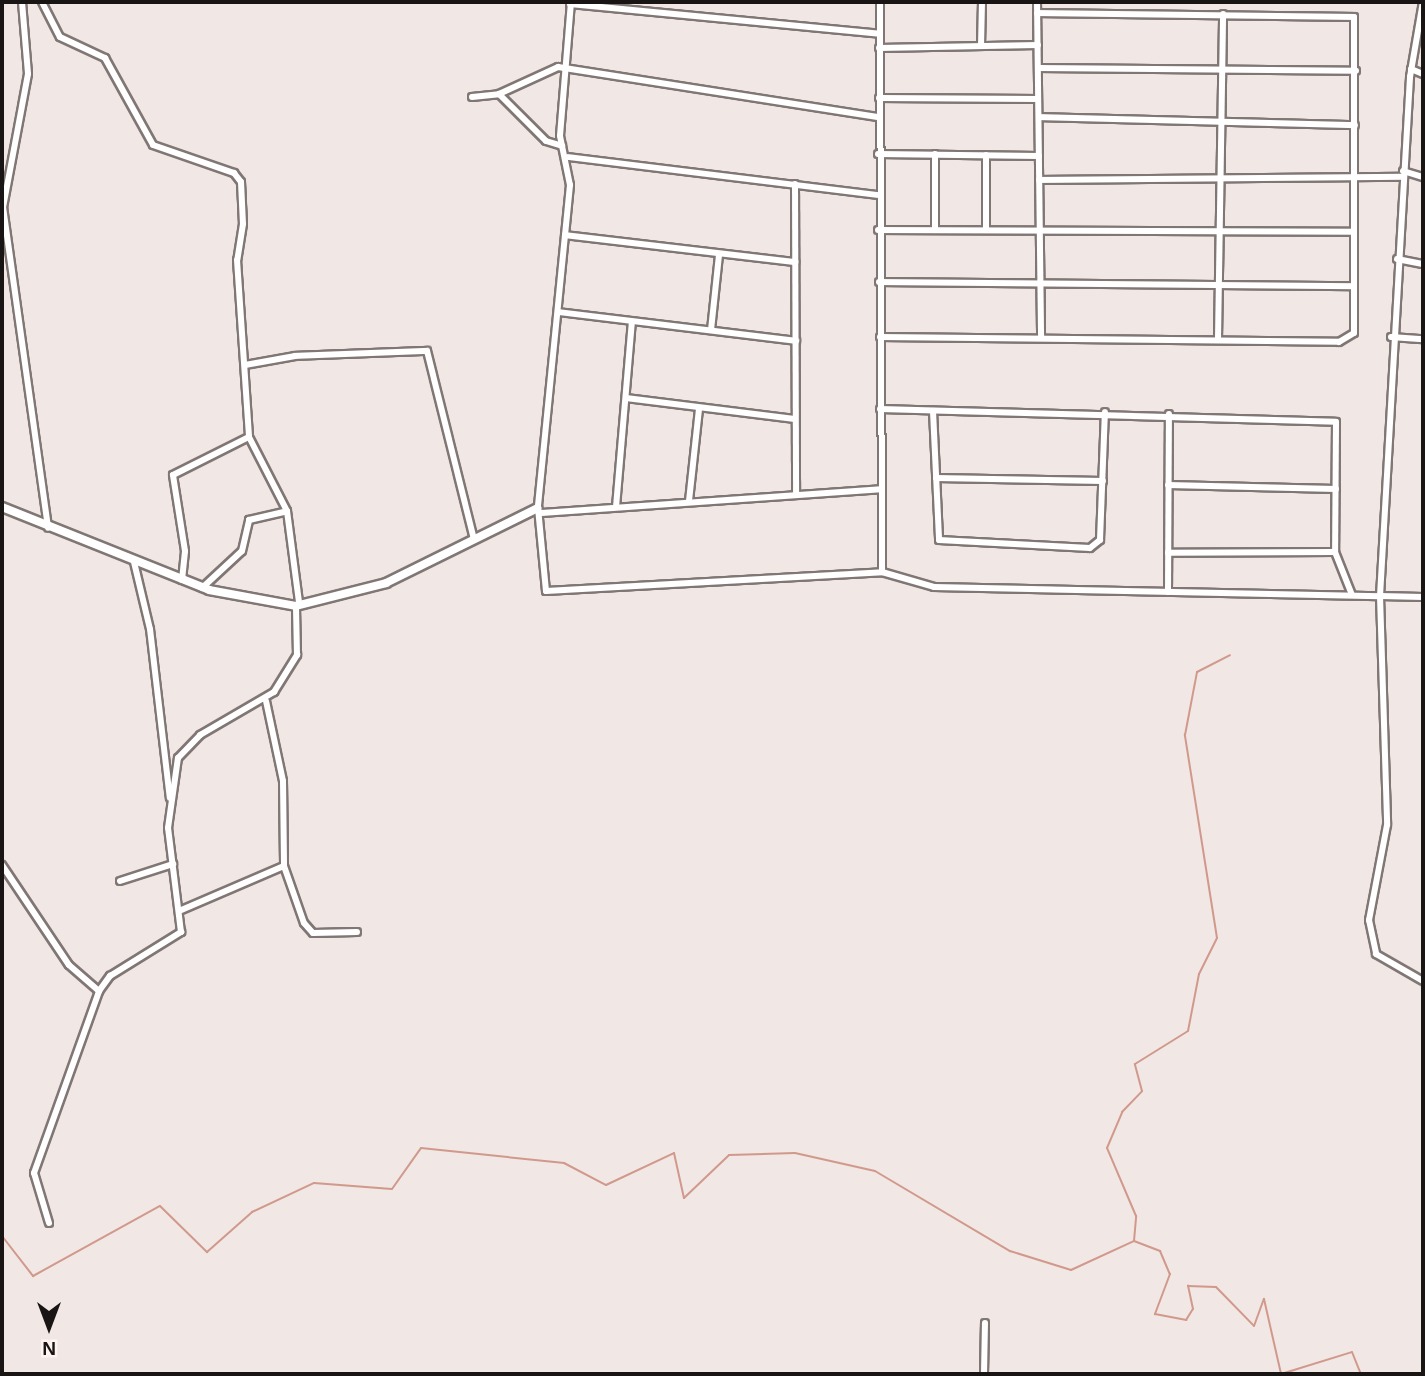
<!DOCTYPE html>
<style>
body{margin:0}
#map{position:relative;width:1425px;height:1376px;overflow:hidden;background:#f1e7e4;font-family:Helvetica,sans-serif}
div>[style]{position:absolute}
.stream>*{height:2px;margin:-1px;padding:0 1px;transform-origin:1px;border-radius:1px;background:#d1998c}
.roads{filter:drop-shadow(2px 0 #807775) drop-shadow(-2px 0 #807775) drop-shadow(0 2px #807775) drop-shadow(0 -2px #807775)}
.minor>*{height:6px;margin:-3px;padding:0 3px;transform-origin:3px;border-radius:3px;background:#fff}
.tertiary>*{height:8px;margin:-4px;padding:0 4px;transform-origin:4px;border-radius:4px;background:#fff}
span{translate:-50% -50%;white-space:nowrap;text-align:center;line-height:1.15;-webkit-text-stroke:6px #fef4f1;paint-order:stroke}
.frame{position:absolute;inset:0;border:4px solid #191515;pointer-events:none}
.north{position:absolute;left:14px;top:1292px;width:70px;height:70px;-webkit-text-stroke:5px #fef4f1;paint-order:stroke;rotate:180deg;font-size:19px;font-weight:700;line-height:28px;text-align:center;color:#191515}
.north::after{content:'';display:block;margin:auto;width:24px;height:32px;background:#191515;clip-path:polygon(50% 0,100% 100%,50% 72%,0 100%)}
</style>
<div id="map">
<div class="stream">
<i style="left:2px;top:1236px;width:51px;rotate:52.2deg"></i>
<i style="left:33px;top:1276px;width:145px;rotate:-28.9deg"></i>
<i style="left:160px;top:1206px;width:66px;rotate:44.4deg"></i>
<i style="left:207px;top:1252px;width:60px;rotate:-41.6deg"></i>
<i style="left:252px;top:1212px;width:68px;rotate:-25.1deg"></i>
<i style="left:314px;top:1183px;width:78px;rotate:4.4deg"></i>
<i style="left:392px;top:1189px;width:50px;rotate:-54.7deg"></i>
<i style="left:421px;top:1148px;width:144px;rotate:6deg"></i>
<i style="left:564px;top:1163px;width:47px;rotate:27.6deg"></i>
<i style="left:606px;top:1185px;width:75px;rotate:-25.2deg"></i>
<i style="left:674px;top:1153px;width:46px;rotate:77.5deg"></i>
<i style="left:684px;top:1198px;width:62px;rotate:-43.7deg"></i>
<i style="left:729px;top:1155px;width:66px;rotate:-1.7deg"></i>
<i style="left:795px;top:1153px;width:82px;rotate:12.7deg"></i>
<i style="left:875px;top:1171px;width:157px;rotate:30.7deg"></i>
<i style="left:1010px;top:1251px;width:64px;rotate:17.3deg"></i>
<i style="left:1071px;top:1270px;width:69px;rotate:-24.7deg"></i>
<i style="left:1134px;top:1241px;width:28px;rotate:21deg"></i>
<i style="left:1160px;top:1251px;width:25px;rotate:67deg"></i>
<i style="left:1170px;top:1274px;width:43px;rotate:110.6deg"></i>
<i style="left:1155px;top:1314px;width:32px;rotate:11deg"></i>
<i style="left:1186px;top:1320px;width:13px;rotate:-58deg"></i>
<i style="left:1193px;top:1309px;width:24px;rotate:-102deg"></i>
<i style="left:1188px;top:1286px;width:28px;rotate:2deg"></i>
<i style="left:1216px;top:1287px;width:54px;rotate:45.7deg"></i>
<i style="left:1254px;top:1326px;width:29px;rotate:-70deg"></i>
<i style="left:1264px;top:1299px;width:77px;rotate:77.2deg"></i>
<i style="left:1281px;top:1374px;width:74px;rotate:-17.2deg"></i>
<i style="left:1352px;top:1352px;width:24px;rotate:68deg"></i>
<i style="left:1134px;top:1241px;width:25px;rotate:-85deg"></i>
<i style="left:1136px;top:1216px;width:74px;rotate:-113.1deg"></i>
<i style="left:1107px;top:1148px;width:39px;rotate:-67deg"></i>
<i style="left:1122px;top:1112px;width:29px;rotate:-46deg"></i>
<i style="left:1142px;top:1091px;width:28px;rotate:-105deg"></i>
<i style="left:1135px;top:1064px;width:62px;rotate:-31.9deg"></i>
<i style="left:1188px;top:1031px;width:58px;rotate:-79.1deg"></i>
<i style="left:1199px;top:974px;width:40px;rotate:-63.4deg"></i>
<i style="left:1217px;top:938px;width:206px;rotate:-99deg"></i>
<i style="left:1185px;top:735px;width:64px;rotate:-79.2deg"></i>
<i style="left:1197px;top:672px;width:37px;rotate:-27deg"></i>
</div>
<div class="roads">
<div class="minor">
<i style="left:22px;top:2px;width:72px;rotate:85.2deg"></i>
<i style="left:28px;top:74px;width:135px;rotate:100.6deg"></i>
<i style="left:3px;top:207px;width:324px;rotate:82deg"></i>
<i style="left:42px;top:2px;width:39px;rotate:63deg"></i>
<i style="left:60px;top:37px;width:50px;rotate:25deg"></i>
<i style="left:105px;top:58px;width:99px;rotate:61.1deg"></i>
<i style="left:153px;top:145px;width:86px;rotate:19.1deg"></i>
<i style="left:234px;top:173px;width:11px;rotate:52deg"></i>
<i style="left:241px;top:182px;width:42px;rotate:87.3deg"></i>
<i style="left:243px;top:224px;width:36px;rotate:99deg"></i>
<i style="left:237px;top:260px;width:177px;rotate:86.1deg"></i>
<i style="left:249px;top:437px;width:83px;rotate:62.8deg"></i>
<i style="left:287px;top:511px;width:92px;rotate:82.5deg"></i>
<i style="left:571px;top:2px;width:134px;rotate:94.7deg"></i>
<i style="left:560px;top:136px;width:50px;rotate:78.5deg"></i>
<i style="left:570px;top:185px;width:325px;rotate:95.7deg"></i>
<i style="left:538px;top:508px;width:83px;rotate:84.5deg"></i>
<i style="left:546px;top:591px;width:337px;rotate:-3.2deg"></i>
<i style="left:882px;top:572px;width:54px;rotate:16.1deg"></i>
<i style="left:934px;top:587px;width:446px;rotate:1.2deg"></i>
<i style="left:1380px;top:596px;width:520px;rotate:-86.69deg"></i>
<i style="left:1410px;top:77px;width:76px;rotate:-80.2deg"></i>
<i style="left:880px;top:2px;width:570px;rotate:89.8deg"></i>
<i style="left:1037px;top:2px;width:335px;rotate:89.3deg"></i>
<i style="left:570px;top:4px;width:311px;rotate:5.5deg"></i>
<i style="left:981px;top:46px;width:44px;rotate:-88.7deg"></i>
<i style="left:879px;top:48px;width:159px;rotate:-1.1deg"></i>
<i style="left:1038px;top:68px;width:318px;rotate:0.5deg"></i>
<i style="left:1411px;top:69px;width:13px;rotate:23deg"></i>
<i style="left:499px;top:94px;width:66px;rotate:45deg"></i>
<i style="left:546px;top:141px;width:17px;rotate:17deg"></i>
<i style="left:472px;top:97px;width:27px;rotate:-6deg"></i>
<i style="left:499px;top:94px;width:65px;rotate:-24.6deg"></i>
<i style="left:558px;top:67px;width:325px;rotate:8.9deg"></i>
<i style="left:879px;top:98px;width:159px;rotate:0.4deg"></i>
<i style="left:1039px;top:117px;width:316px;rotate:1.5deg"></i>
<i style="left:878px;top:154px;width:161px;rotate:0.7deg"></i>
<i style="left:986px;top:155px;width:75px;rotate:90deg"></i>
<i style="left:568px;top:157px;width:312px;rotate:7deg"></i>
<i style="left:1403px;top:171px;width:21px;rotate:17deg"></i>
<i style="left:1039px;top:180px;width:363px;rotate:-0.5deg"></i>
<i style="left:795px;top:184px;width:308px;rotate:89.8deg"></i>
<i style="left:878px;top:230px;width:476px;rotate:0.2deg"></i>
<i style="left:935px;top:230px;width:76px;rotate:-90deg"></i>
<i style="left:565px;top:235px;width:232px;rotate:6.7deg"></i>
<i style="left:1397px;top:259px;width:26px;rotate:11deg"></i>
<i style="left:879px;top:282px;width:475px;rotate:0.5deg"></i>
<i style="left:558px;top:312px;width:240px;rotate:6.9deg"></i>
<i style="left:711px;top:330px;width:75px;rotate:-83.9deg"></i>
<i style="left:880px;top:337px;width:459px;rotate:0.6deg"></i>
<i style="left:1339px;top:342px;width:17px;rotate:-31deg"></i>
<i style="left:1354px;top:333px;width:316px;rotate:-90deg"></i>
<i style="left:1354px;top:17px;width:317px;rotate:-179.3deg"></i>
<i style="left:1391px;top:337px;width:32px;rotate:4deg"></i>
<i style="left:1218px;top:339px;width:325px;rotate:-89.1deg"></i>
<i style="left:245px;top:365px;width:51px;rotate:-10.2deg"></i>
<i style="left:295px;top:356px;width:132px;rotate:-2.2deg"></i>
<i style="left:427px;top:351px;width:194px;rotate:76deg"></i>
<i style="left:626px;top:398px;width:170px;rotate:7.1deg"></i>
<i style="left:880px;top:409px;width:456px;rotate:1.6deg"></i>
<i style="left:1336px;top:422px;width:130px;rotate:90.4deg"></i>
<i style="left:1335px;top:552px;width:167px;rotate:179.7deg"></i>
<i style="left:933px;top:411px;width:129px;rotate:87.3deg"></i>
<i style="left:939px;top:540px;width:151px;rotate:3deg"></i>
<i style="left:1090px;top:548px;width:13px;rotate:-39deg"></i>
<i style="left:1100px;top:540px;width:128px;rotate:-87.8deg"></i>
<i style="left:936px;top:478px;width:167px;rotate:1deg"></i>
<i style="left:1168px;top:485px;width:168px;rotate:1.4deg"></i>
<i style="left:689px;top:501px;width:93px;rotate:-83.8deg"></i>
<i style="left:616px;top:507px;width:186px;rotate:-85.1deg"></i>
<i style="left:541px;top:513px;width:341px;rotate:-4deg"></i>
<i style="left:1335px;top:552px;width:46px;rotate:68.4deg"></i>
<i style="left:134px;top:562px;width:69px;rotate:76.6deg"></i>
<i style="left:150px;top:629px;width:170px;rotate:83.3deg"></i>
<i style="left:182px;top:580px;width:29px;rotate:-84deg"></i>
<i style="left:185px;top:551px;width:77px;rotate:-99deg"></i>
<i style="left:173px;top:475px;width:85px;rotate:-26.6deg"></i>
<i style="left:202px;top:588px;width:54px;rotate:-42.8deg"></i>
<i style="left:242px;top:551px;width:32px;rotate:-77deg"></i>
<i style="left:249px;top:520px;width:39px;rotate:-13deg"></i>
<i style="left:1168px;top:592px;width:178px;rotate:-89.7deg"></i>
<i style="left:1423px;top:597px;width:43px;rotate:-178.7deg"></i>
<i style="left:1380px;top:596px;width:229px;rotate:88.2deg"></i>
<i style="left:1387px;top:825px;width:97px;rotate:100.7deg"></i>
<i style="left:1369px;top:920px;width:35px;rotate:78deg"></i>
<i style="left:1376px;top:954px;width:54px;rotate:29.9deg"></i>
<i style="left:266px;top:701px;width:82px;rotate:78deg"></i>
<i style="left:283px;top:781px;width:85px;rotate:89.3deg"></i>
<i style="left:284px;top:866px;width:60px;rotate:70.7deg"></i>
<i style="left:304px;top:923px;width:13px;rotate:48deg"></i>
<i style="left:313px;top:933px;width:44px;rotate:-1.3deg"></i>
<i style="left:2px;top:865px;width:120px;rotate:56.2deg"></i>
<i style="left:69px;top:965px;width:40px;rotate:41deg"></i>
<i style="left:120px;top:881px;width:56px;rotate:-17.8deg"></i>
<i style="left:179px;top:911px;width:114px;rotate:-23.2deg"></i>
<i style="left:49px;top:1223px;width:52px;rotate:-106.7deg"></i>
<i style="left:34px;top:1173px;width:193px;rotate:-70.3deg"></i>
<i style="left:99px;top:991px;width:19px;rotate:-54deg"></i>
<i style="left:110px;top:976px;width:84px;rotate:-31.8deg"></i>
<i style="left:181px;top:932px;width:105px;rotate:-97.1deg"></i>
<i style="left:168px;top:828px;width:71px;rotate:-81.9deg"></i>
<i style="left:178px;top:758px;width:32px;rotate:-46deg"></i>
<i style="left:200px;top:735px;width:86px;rotate:-30.2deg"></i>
<i style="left:274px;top:692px;width:44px;rotate:-58.1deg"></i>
<i style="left:297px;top:655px;width:49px;rotate:-91.2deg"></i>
<i style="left:984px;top:1374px;width:51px;rotate:-88.9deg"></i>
</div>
<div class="tertiary">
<i style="left:2px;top:507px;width:223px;rotate:21.8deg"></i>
<i style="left:209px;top:590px;width:88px;rotate:10.4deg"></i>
<i style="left:296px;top:606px;width:93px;rotate:-14.3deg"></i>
<i style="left:386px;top:583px;width:169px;rotate:-26.3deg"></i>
</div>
</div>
<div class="frame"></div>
<div class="north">N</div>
</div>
